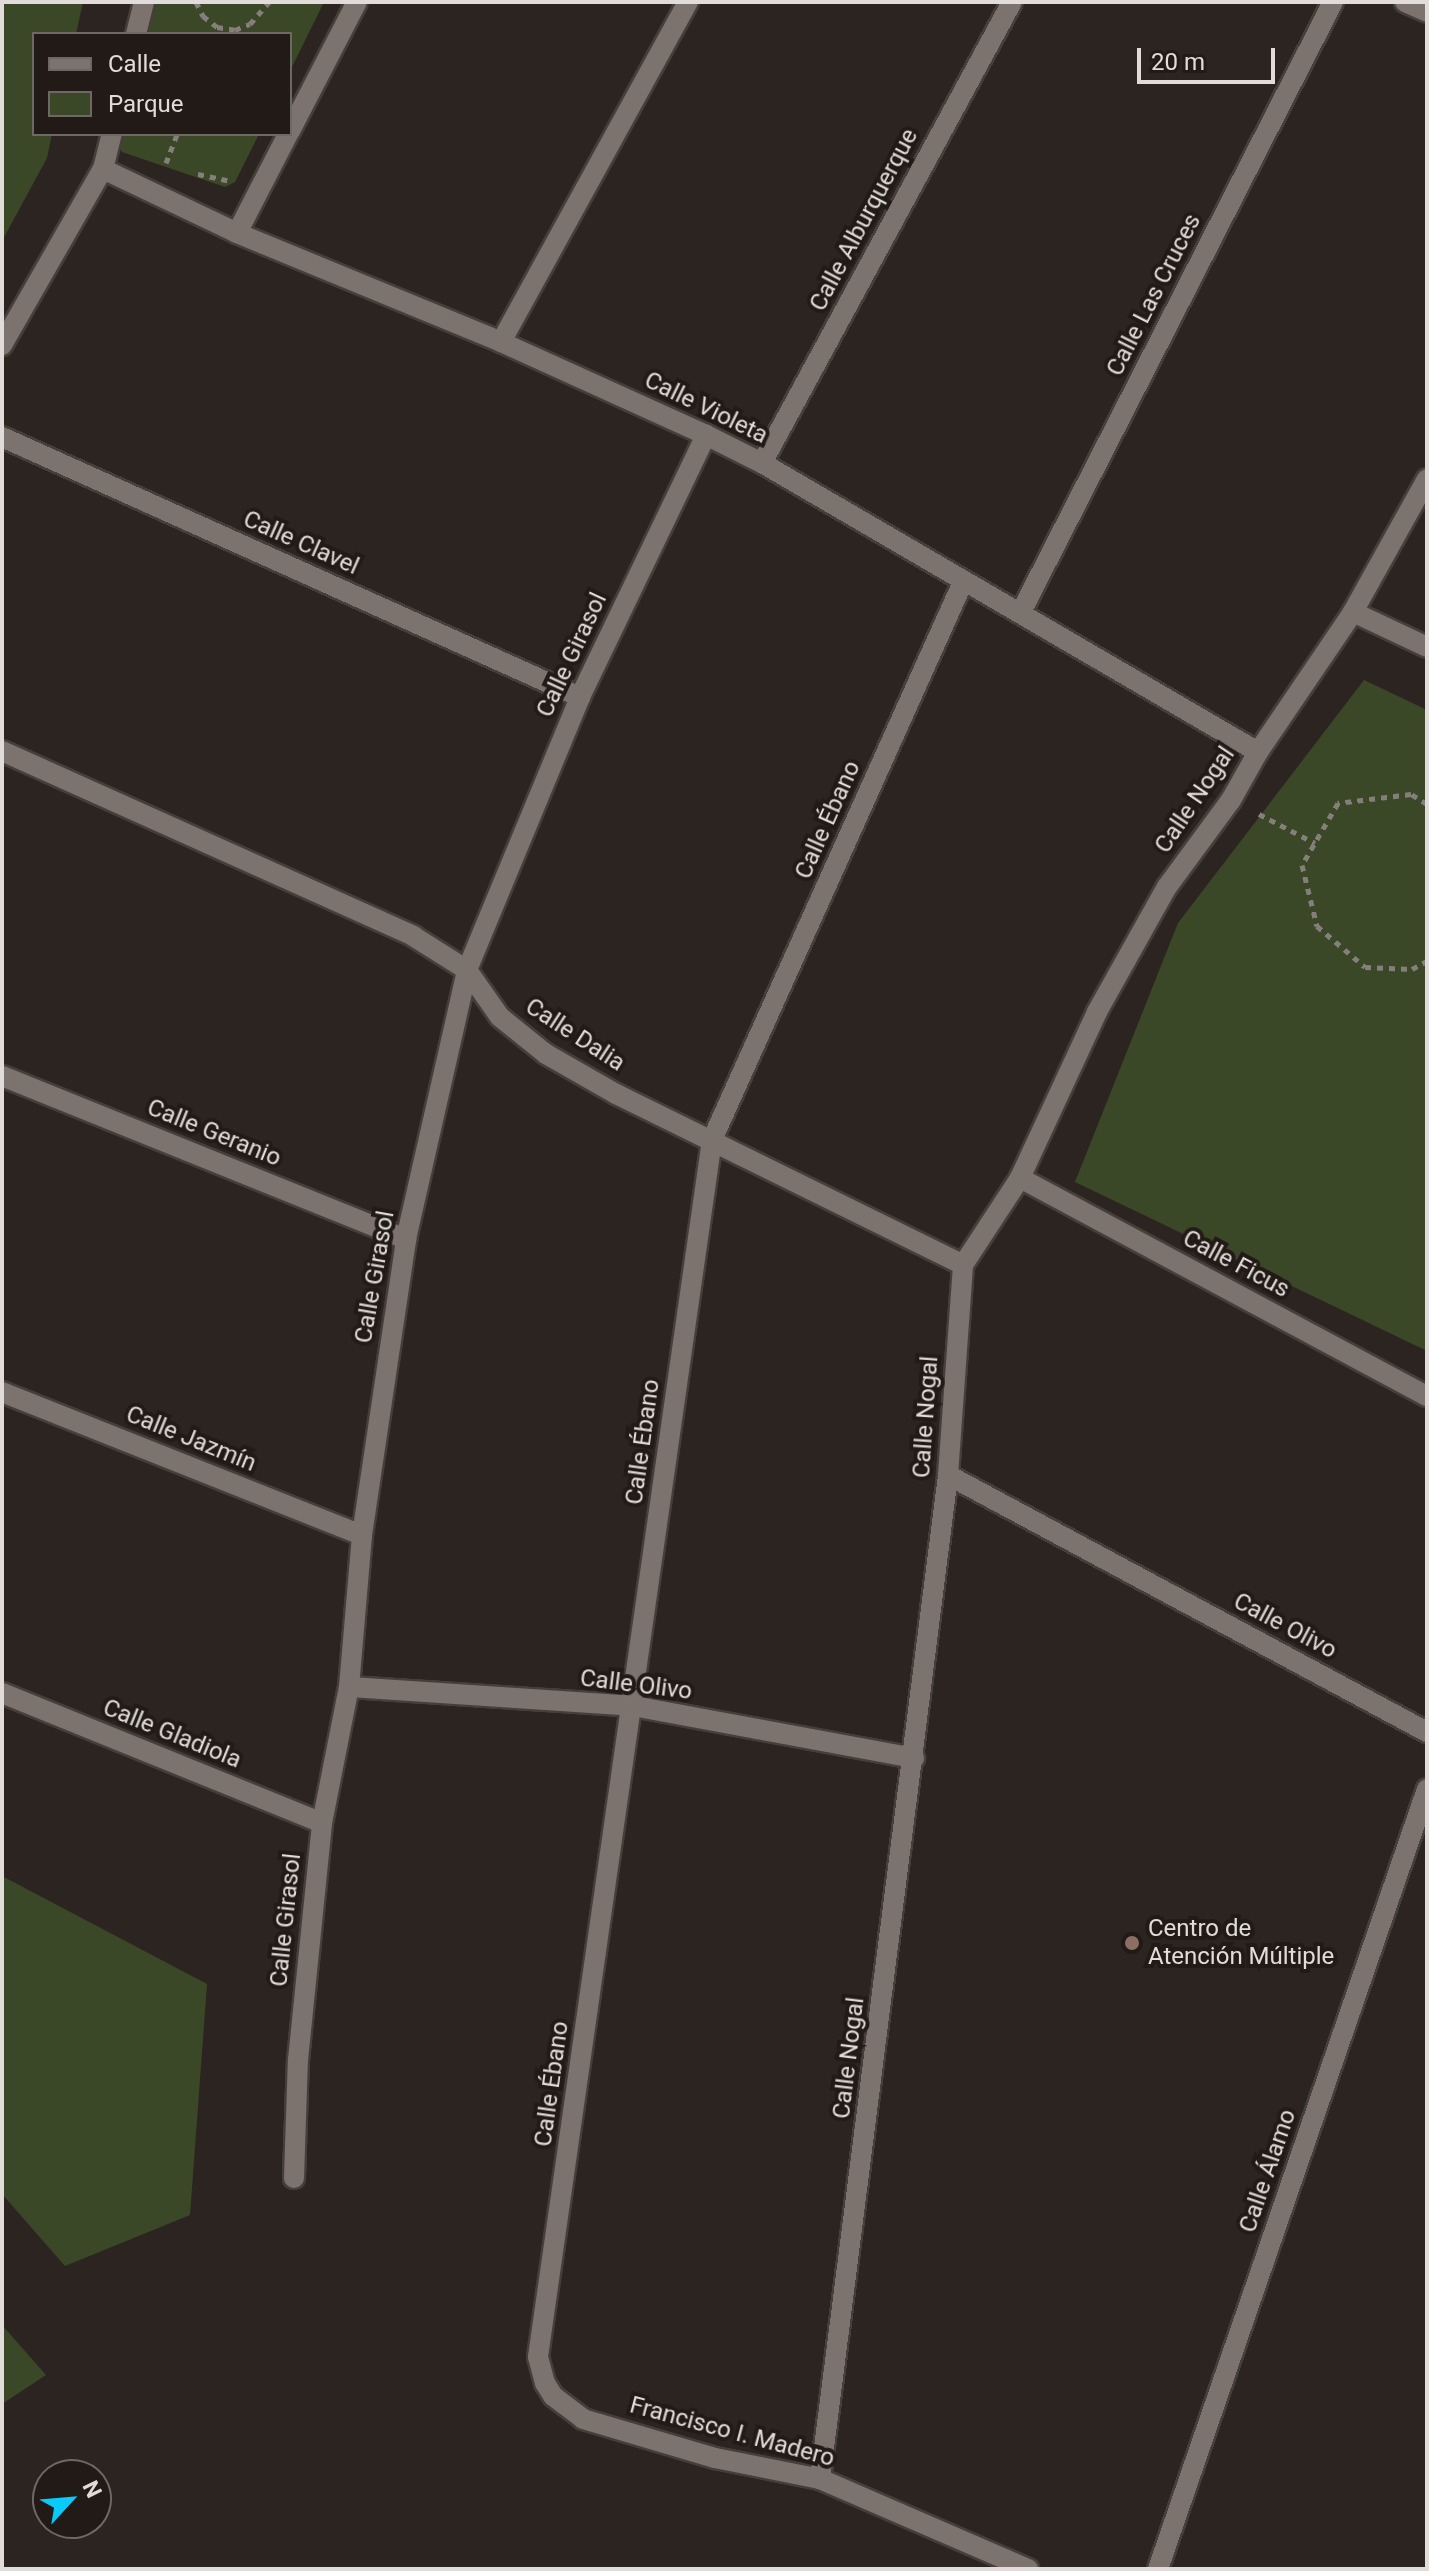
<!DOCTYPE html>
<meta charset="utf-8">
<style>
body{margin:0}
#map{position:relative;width:1429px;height:2571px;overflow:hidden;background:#2c2420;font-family:Roboto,sans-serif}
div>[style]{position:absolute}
.green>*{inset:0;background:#3b4828}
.path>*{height:5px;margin-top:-2.5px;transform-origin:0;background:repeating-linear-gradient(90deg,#857f7b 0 6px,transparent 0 12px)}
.roads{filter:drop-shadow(2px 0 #453f3b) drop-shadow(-2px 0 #453f3b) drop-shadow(0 2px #453f3b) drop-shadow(0 -2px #453f3b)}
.street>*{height:20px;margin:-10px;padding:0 10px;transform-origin:10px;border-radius:10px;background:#7d736e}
.dots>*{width:22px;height:22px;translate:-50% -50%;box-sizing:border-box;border:4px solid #221a16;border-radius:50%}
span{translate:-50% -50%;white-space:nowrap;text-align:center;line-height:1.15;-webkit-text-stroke:8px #221a16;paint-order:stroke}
.street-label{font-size:24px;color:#e1dcd9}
.poi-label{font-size:24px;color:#e1dcd9}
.left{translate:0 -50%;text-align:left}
.frame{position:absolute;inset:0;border:4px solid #e1dcd9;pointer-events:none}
.legend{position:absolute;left:32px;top:32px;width:260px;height:104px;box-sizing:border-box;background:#221a16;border:2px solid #6e6864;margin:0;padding:10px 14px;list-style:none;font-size:24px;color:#e1dcd9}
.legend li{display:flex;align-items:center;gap:16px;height:40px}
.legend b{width:40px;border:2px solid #6e6864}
.north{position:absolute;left:32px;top:2459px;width:80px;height:80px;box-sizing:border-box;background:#221a16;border:2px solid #6e6864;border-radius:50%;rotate:64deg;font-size:22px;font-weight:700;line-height:32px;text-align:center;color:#e1dcd9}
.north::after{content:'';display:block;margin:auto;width:28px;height:36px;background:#08cbf9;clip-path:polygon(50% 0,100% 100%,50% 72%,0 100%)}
.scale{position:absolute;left:1137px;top:48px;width:138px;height:36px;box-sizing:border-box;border:4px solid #e1dcd9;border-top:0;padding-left:10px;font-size:24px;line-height:28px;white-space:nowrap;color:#e1dcd9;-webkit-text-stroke:6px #221a16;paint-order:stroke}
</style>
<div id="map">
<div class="green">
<i style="clip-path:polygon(2px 2px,83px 2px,76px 34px,34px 34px,34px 134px,52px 134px,47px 158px,2px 241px)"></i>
<i style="clip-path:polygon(150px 2px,324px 2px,290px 71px,290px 34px,141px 34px)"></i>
<i style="clip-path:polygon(114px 134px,259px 134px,235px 182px,225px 187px,122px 152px)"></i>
<i style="clip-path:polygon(1364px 680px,1427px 710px,1427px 1351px,1075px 1182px,1178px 923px)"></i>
<i style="clip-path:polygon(2px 1876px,207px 1984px,190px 2215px,65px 2266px,2px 2194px)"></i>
<i style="clip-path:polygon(2px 2325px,46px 2375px,2px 2404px)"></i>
</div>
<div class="path">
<i style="left:196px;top:2px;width:16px;rotate:63deg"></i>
<i style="left:203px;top:16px;width:18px;rotate:38deg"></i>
<i style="left:217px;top:27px;width:18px;rotate:9deg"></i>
<i style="left:235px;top:30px;width:16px;rotate:-22deg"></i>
<i style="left:250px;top:24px;width:29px;rotate:-49deg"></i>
<i style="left:166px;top:163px;width:31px;rotate:-69deg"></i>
<i style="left:198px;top:174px;width:30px;rotate:12deg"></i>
<i style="left:1427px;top:804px;width:19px;rotate:-148deg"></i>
<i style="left:1411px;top:794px;width:74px;rotate:173deg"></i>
<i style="left:1338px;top:803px;width:72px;rotate:120.1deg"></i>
<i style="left:1302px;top:865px;width:63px;rotate:76.2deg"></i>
<i style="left:1317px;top:926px;width:63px;rotate:40.5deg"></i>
<i style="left:1365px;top:967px;width:47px;rotate:2.4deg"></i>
<i style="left:1412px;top:969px;width:17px;rotate:-28deg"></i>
<i style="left:1259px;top:814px;width:63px;rotate:27.4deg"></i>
</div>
<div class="roads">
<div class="street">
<i style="left:1405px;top:2px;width:24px;rotate:24deg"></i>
<i style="left:136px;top:34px;width:33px;rotate:-76deg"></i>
<i style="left:290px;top:131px;width:145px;rotate:-62.6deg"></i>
<i style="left:103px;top:169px;width:148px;rotate:25.5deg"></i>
<i style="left:237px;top:233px;width:286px;rotate:22.4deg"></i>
<i style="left:501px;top:342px;width:225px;rotate:24.4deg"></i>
<i style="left:706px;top:435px;width:63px;rotate:26.6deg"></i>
<i style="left:762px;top:463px;width:574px;rotate:30.23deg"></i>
<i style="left:237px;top:233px;width:111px;rotate:-62.7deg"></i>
<i style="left:501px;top:342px;width:388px;rotate:-61.2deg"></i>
<i style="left:2px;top:345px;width:203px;rotate:-60.2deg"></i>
<i style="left:103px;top:169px;width:36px;rotate:-76deg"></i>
<i style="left:2px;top:437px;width:634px;rotate:24.22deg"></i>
<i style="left:762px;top:463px;width:524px;rotate:-61.53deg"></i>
<i style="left:963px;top:582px;width:612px;rotate:114.22deg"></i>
<i style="left:712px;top:1140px;width:1229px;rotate:98.14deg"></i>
<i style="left:538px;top:2357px;width:27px;rotate:75deg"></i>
<i style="left:545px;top:2383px;width:15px;rotate:58deg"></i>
<i style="left:553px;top:2396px;width:38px;rotate:37deg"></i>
<i style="left:583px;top:2419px;width:138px;rotate:16.5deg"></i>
<i style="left:715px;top:2458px;width:107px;rotate:11.3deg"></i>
<i style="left:820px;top:2479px;width:227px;rotate:23.4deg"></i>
<i style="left:1021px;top:612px;width:685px;rotate:-62.91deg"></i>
<i style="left:1353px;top:612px;width:82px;rotate:25.3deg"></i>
<i style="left:2px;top:751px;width:451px;rotate:24.2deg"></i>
<i style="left:413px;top:936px;width:64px;rotate:32.2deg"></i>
<i style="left:467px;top:970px;width:57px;rotate:54.9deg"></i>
<i style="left:500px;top:1017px;width:59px;rotate:38.8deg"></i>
<i style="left:546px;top:1054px;width:81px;rotate:29.7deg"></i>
<i style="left:616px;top:1094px;width:387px;rotate:26.2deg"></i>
<i style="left:2px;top:1076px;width:436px;rotate:22deg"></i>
<i style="left:1020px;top:1178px;width:462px;rotate:28.2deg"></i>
<i style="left:2px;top:1392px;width:387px;rotate:21.7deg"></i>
<i style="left:948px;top:1475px;width:544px;rotate:28.22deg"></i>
<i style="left:349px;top:1687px;width:285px;rotate:3.8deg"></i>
<i style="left:633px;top:1706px;width:286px;rotate:10.5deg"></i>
<i style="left:2px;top:1693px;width:345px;rotate:22.1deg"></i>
<i style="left:294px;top:2178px;width:118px;rotate:-88.1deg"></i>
<i style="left:298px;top:2060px;width:238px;rotate:-84.2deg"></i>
<i style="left:322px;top:1823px;width:139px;rotate:-78.8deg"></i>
<i style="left:349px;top:1687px;width:153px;rotate:-85.1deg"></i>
<i style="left:362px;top:1535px;width:299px;rotate:-81.5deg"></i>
<i style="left:406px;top:1239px;width:276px;rotate:-77.2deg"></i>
<i style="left:467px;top:970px;width:295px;rotate:-67.5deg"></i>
<i style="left:580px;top:697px;width:291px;rotate:-64.3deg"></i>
<i style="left:820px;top:2479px;width:1012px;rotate:-82.73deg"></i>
<i style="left:948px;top:1475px;width:211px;rotate:-85.9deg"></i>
<i style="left:963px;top:1265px;width:104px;rotate:-56.8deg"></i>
<i style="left:1020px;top:1178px;width:183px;rotate:-65.1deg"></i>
<i style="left:1097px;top:1012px;width:143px;rotate:-60.8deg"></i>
<i style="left:1167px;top:887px;width:108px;rotate:-53.7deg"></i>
<i style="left:1231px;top:800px;width:55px;rotate:-60.6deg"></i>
<i style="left:1258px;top:752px;width:169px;rotate:-55.8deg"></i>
<i style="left:1353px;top:612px;width:152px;rotate:-60.9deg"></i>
<i style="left:1158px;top:2569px;width:825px;rotate:-70.97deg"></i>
</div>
</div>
<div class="dots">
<i style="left:1132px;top:1943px;background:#8d6e63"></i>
</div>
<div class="street-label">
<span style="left:864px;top:220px;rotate:-62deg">Calle Alburquerque</span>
<span style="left:1154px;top:295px;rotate:-63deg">Calle Las Cruces</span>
<span style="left:706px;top:408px;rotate:26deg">Calle Violeta</span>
<span style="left:301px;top:543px;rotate:24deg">Calle Clavel</span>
<span style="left:572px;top:655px;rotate:-65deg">Calle Girasol</span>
<span style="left:1195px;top:800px;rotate:-56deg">Calle Nogal</span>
<span style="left:828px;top:820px;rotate:-66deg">Calle Ébano</span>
<span style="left:575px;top:1035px;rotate:33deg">Calle Dalia</span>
<span style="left:214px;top:1133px;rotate:22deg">Calle Geranio</span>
<span style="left:1236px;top:1264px;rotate:28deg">Calle Ficus</span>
<span style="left:375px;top:1277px;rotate:-80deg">Calle Girasol</span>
<span style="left:926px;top:1417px;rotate:-86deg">Calle Nogal</span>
<span style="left:191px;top:1439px;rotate:22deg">Calle Jazmín</span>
<span style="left:643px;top:1442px;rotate:-82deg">Calle Ébano</span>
<span style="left:1285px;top:1626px;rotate:28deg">Calle Olivo</span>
<span style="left:636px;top:1685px;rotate:7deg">Calle Olivo</span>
<span style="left:172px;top:1734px;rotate:22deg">Calle Gladiola</span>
<span style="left:286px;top:1920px;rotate:-84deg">Calle Girasol</span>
<span style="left:849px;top:2058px;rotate:-83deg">Calle Nogal</span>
<span style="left:552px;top:2084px;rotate:-82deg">Calle Ébano</span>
<span style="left:1268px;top:2171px;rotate:-71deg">Calle Álamo</span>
<span style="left:732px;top:2432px;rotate:15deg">Francisco I. Madero</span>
</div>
<div class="poi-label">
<span class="left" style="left:1148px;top:1943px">Centro de<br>Atención Múltiple</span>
</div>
<div class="frame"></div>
<ul class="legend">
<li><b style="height:10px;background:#7d736e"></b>Calle</li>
<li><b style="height:22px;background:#3b4828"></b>Parque</li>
</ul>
<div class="north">N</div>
<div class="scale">20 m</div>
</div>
